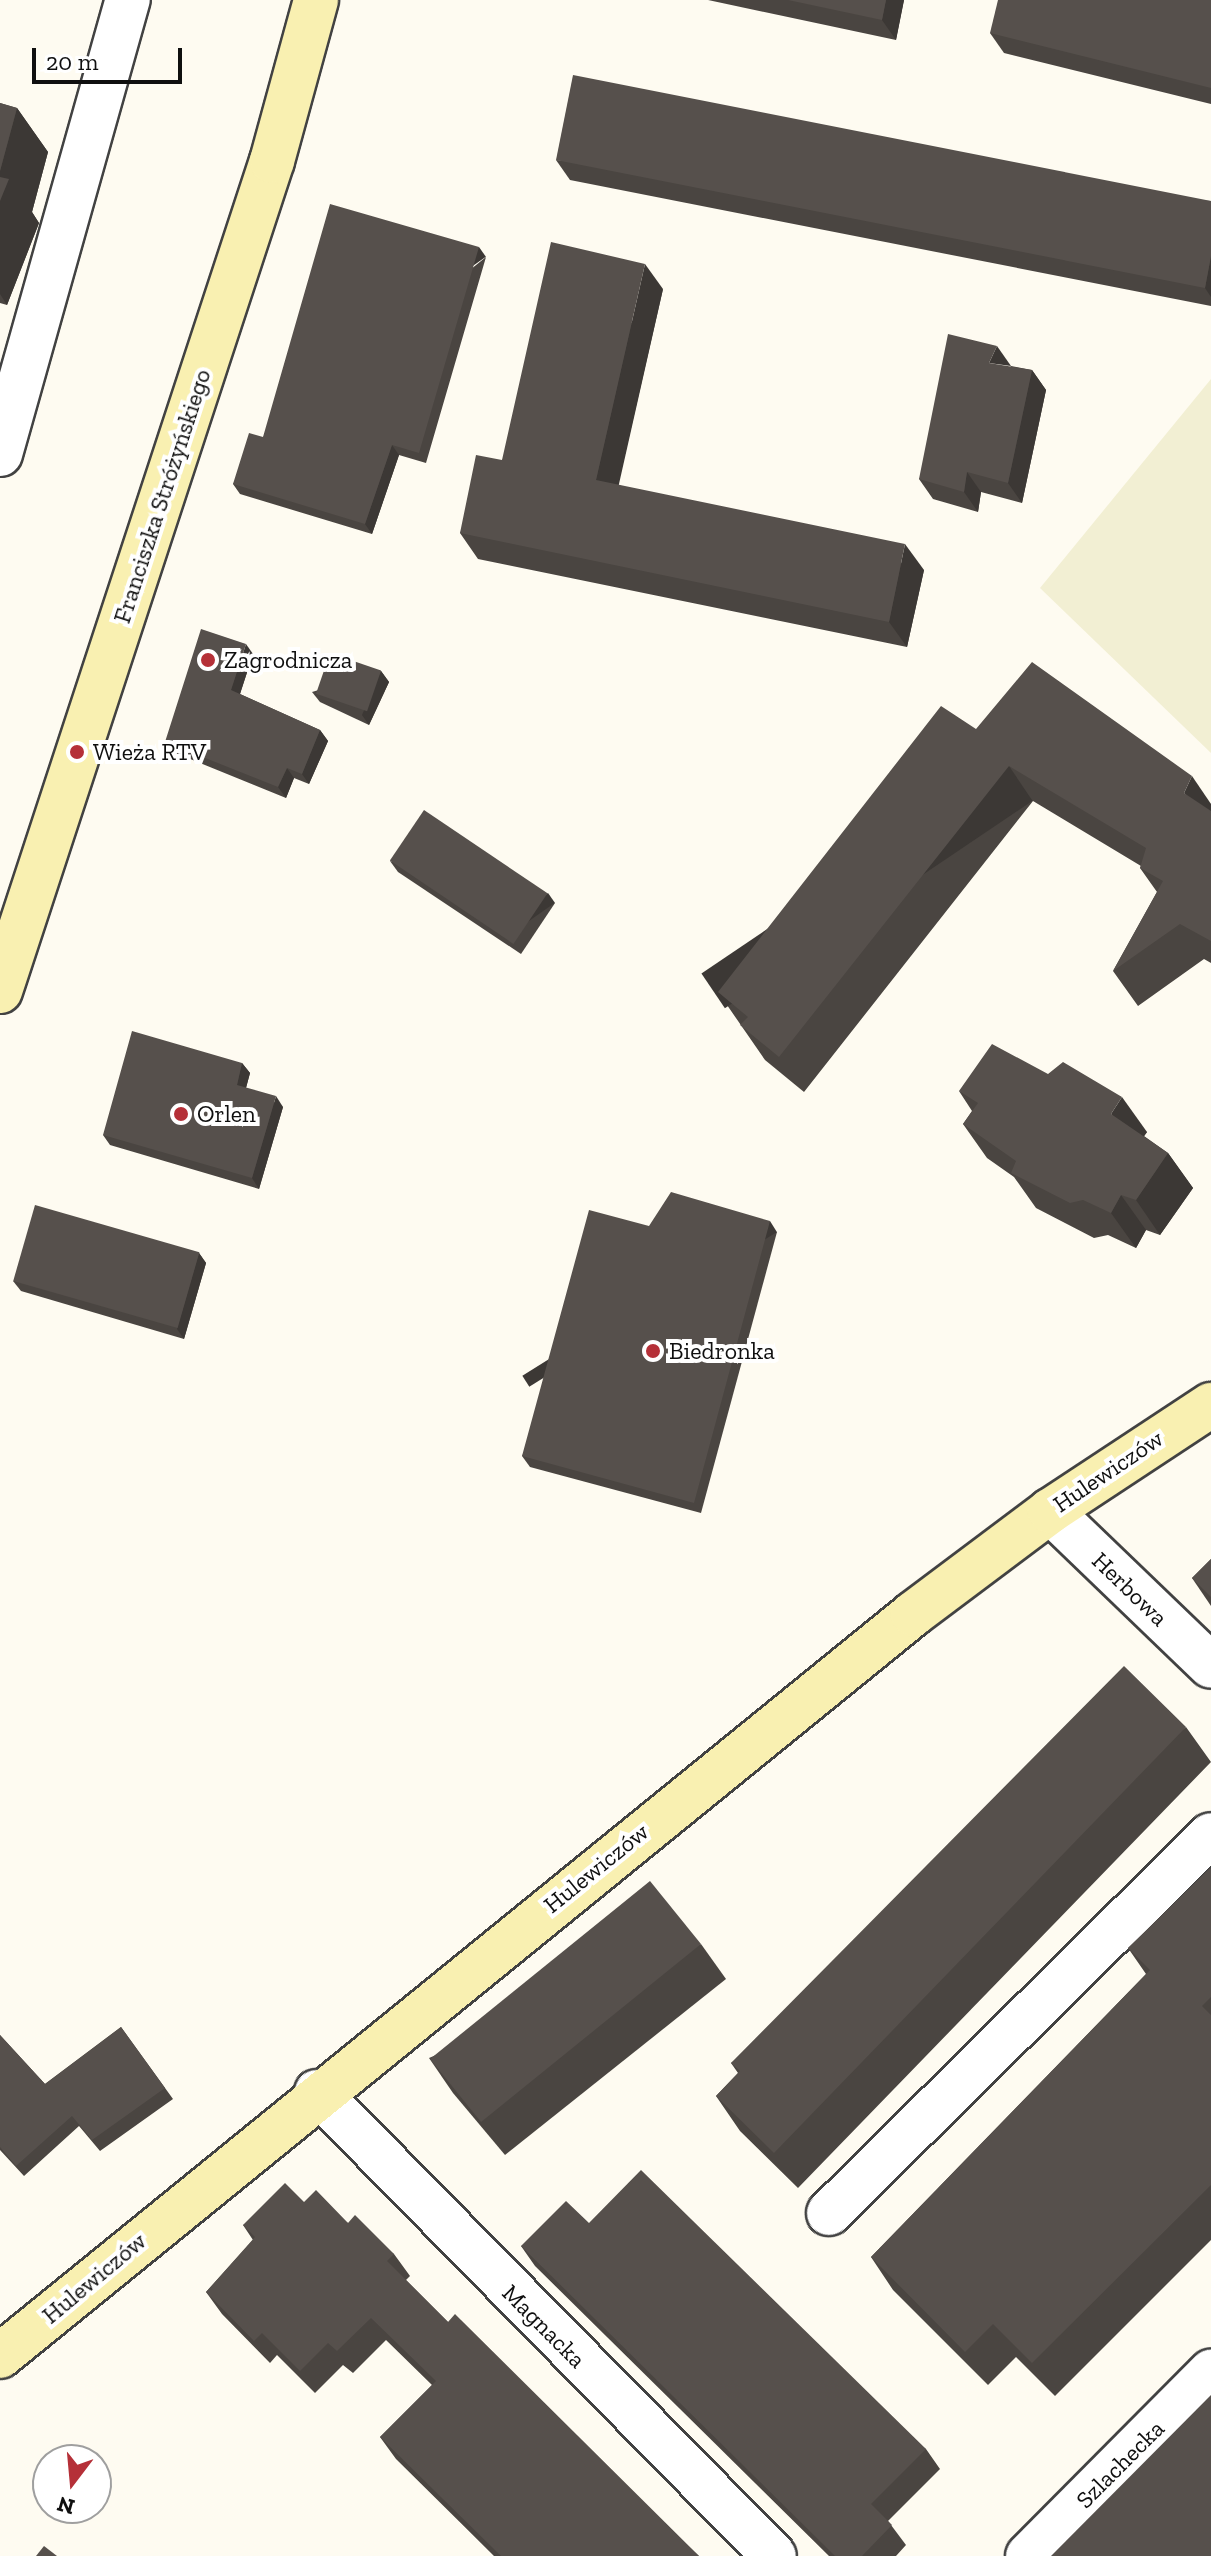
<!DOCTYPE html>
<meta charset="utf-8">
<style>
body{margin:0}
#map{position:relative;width:1211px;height:2556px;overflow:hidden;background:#fefbf1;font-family:"Zilla Slab",serif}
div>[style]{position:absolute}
.farmland>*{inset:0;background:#f2efd3}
.roads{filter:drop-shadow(2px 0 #424242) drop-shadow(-2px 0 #424242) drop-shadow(0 2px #424242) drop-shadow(0 -2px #424242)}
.street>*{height:44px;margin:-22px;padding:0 22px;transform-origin:22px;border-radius:22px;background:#fff}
.secondary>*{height:44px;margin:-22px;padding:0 22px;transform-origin:22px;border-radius:22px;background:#f9f0b1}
.wall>*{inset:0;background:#4a4541}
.shaded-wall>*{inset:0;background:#3c3835;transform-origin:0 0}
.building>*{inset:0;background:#56504c;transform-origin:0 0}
.dots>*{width:22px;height:22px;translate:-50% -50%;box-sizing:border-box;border:4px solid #fff;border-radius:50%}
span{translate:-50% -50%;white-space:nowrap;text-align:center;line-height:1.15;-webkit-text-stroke:8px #fff;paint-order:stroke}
.street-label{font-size:24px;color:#0f0f0f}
.poi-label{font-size:24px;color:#0f0f0f}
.left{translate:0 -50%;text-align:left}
.north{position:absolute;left:32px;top:2444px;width:80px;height:80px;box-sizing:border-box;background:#fff;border:2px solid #9f9f9f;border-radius:50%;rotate:196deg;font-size:22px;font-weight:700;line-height:32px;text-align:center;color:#0f0f0f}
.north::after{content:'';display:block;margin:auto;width:28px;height:36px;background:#b53038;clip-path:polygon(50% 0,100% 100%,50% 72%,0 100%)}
.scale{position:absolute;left:32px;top:48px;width:150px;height:36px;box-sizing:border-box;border:4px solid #0f0f0f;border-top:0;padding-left:10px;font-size:24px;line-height:28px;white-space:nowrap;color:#0f0f0f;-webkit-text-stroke:6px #fff;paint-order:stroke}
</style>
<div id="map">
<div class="farmland">
<i style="clip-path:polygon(1211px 379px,1211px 753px,1040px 588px)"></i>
</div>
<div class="roads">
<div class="street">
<i style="left:0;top:454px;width:472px;rotate:-74.3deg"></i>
<i style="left:1050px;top:1511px;width:223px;rotate:43.9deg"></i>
<i style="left:317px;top:2092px;width:651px;rotate:45.44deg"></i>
<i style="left:829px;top:2213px;width:537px;rotate:-44.7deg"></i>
<i style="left:1028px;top:2556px;width:260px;rotate:-45.2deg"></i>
</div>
<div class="secondary">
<i style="left:0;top:991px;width:873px;rotate:-71.86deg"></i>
<i style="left:272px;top:161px;width:167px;rotate:-74.7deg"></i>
<i style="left:0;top:2356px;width:1176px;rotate:-39.1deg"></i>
<i style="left:913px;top:1614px;width:171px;rotate:-36.9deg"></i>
<i style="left:1050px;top:1511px;width:193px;rotate:-33.4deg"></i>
</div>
</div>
<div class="wall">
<i style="clip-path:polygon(708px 0,904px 0,896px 40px)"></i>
<i style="clip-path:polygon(1211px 0,1211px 104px,1004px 53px,990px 33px)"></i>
<i style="clip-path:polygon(0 103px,17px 108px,48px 152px,32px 212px,39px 223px,7px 305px,0 303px)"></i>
<i style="clip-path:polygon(556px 160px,1211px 201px,1211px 306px,570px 180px)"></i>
<i style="clip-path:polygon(486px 257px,426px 463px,399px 455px,372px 534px,240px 494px,233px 484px,263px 437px)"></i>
<i style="clip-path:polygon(663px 289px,618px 485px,924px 570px,907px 647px,478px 559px,460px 533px,502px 460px)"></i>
<i style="clip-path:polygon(1011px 366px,1032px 370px,1046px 390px,1022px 503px,981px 492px,978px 512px,933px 499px,919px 479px)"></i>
<i style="clip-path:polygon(253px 654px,240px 694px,320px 730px,328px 741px,309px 784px,294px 778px,286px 798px,173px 752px,165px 742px)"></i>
<i style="clip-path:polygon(381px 671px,389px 682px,369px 725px,320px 702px,312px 692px)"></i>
<i style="clip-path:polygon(976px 729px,1211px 804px,1211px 963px,1204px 959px,1138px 1006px,1113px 971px,1157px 892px,1140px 868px,1141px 866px,1033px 801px,804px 1092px,765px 1060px,718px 992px)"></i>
<i style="clip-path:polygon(390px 861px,555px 903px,521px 954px,398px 872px)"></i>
<i style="clip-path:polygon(242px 1063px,250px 1073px,246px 1088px,283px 1107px,259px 1189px,110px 1145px,103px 1135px)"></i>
<i style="clip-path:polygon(959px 1091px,1147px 1132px,1144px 1136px,1168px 1153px,1193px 1188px,1160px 1235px,1146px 1230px,1136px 1248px,1108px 1235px,1094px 1238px,1036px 1208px,1014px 1177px,987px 1158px,963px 1124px,972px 1111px)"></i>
<i style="clip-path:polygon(649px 1226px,777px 1232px,701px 1513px,530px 1467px,522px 1456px)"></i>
<i style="clip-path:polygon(199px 1253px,206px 1263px,184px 1339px,21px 1291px,13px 1281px)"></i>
<i style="clip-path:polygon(1211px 1559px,1211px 1606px,1192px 1578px)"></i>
<i style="clip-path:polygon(1186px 1727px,1211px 1762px,798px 2188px,740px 2131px,716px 2096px,738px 2073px,731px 2063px)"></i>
<i style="clip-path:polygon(1211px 1869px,1211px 2240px,1055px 2396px,1016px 2357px,988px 2385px,893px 2290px,871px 2257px,1146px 1974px,1128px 1948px)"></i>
<i style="clip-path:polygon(701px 1944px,726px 1979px,505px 2155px,453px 2093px,429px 2058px)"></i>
<i style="clip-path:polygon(121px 2027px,173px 2099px,100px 2151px,79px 2126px,24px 2176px,0 2150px,0 2035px,45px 2084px)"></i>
<i style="clip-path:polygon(304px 2202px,348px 2223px,394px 2254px,410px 2276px,406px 2280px,448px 2322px,699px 2556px,494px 2556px,396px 2459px,380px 2437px,432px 2385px,386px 2340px,353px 2373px,343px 2365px,315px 2393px,277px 2355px,270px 2363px,222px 2314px,206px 2292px,253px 2240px,243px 2225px)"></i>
<i style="clip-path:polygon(589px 2223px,926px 2449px,940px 2469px,888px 2521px,906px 2545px,896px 2556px,829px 2556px,535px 2266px,521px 2246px)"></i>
</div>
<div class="shaded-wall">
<i style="clip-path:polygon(886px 0,904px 0,896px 40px,882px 20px)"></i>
<i style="clip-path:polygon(17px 108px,48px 152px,32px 212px,39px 223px,7px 305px,0 294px,0 171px)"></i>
<i style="left:479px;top:247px;width:12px;height:215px;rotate:55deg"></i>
<i style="clip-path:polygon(1211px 256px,1211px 297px,1205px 288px)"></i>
<i style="clip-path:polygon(645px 264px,663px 289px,614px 506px,596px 480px)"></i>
<i style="clip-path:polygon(997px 346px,1011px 366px,989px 363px)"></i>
<i style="clip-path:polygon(1032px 370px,1046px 390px,1022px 503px,1008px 483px)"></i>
<i style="clip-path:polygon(392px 445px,399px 455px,372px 534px,365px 524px)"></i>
<i style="clip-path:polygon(967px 472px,981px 492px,978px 512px,964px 492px)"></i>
<i style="clip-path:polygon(905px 544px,924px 570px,907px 647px,889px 622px)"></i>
<i style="clip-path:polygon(246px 644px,253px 654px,238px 700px,231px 690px)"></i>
<i style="clip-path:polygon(381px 671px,389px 682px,369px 725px,362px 715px)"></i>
<i style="clip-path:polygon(320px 730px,328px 741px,309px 784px,302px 774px)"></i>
<i style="left:1009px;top:766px;width:42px;height:371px;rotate:56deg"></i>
<i style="clip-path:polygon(287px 768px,294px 778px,286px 798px,278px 787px)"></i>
<i style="clip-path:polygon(1192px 776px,1211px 804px,1211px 822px,1184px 793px)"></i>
<i style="left:548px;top:893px;width:12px;height:61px;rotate:55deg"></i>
<i style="clip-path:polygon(242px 1063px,250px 1073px,244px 1095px,237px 1085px)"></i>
<i style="clip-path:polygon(276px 1096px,283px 1107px,259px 1189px,252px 1178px)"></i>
<i style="clip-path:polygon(1122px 1097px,1147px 1132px,1135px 1149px,1111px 1114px)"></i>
<i style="clip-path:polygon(1168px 1153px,1193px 1188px,1160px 1235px,1136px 1200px)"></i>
<i style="clip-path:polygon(1121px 1195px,1146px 1230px,1136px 1248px,1111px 1213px)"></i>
<i style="left:770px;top:1221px;width:13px;height:292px;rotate:58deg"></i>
<i style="clip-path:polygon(199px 1253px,206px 1263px,184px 1339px,177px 1329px)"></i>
</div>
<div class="building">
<i style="clip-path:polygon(788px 0,886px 0,882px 20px)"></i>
<i style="clip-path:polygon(998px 0,1211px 0,1211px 88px,990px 33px)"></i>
<i style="clip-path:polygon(573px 75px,1211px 201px,1211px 256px,1205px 288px,556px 160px)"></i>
<i style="clip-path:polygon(0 103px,17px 108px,0 171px)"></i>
<i style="clip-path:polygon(0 177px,9px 179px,0 201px)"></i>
<i style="clip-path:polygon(330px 204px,479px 247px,419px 453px,392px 445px,365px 524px,233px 484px,249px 433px,263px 437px)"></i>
<i style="clip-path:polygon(551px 242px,645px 264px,596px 480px,905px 544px,889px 622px,460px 533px,476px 455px,502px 460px)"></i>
<i style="clip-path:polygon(948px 334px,997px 346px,989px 363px,1032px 370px,1008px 483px,967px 472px,964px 492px,919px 479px)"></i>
<i style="clip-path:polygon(201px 629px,246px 644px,231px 690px,320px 730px,302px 774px,287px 768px,278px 787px,165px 742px)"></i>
<i style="left:330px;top:653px;width:54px;height:43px;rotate:19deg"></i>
<i style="clip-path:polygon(1032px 662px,1192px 776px,1184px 793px,1211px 811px,1211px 941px,1180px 924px,1113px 971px,1163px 881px,1140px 868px,1146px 848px,1009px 766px,779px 1057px,740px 1025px,748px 1017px,718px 992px,941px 706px,976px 729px)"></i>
<i style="left:424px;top:810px;width:149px;height:61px;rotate:34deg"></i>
<i style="clip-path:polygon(132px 1031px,242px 1063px,237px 1085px,276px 1096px,252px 1178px,103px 1135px)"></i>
<i style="clip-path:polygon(992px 1044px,1048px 1074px,1063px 1062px,1122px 1097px,1111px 1114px,1168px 1153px,1136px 1200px,1121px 1195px,1111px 1213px,1083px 1200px,1070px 1203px,1011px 1173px,1016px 1161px,963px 1124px,978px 1103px,959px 1091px)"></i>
<i style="clip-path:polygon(671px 1192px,770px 1221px,694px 1503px,522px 1456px,589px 1210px,649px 1226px)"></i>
<i style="left:35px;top:1205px;width:171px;height:79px;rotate:16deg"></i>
<i style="clip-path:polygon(1211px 1559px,1211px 1597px,1192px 1578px)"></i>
<i style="clip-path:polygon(1124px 1666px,1186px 1727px,774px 2153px,716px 2096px,740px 2071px,731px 2063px)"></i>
<i style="clip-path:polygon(1210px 1868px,1211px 1869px,1211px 1997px,1202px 2006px,1211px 2015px,1211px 2185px,1032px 2363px,993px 2324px,965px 2352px,871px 2257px,1150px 1970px,1128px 1948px)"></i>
<i style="left:650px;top:1881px;width:81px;height:283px;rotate:51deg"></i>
<i style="clip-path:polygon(121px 2027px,165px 2088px,92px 2140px,72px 2116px,16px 2166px,0 2147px,0 2035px,45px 2084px)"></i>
<i style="clip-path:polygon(641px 2170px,926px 2449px,871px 2504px,892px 2525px,862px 2556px,835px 2556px,521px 2246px,566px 2201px,589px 2223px)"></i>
<i style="clip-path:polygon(285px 2183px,304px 2202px,316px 2190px,348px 2223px,355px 2215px,394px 2254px,387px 2261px,448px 2322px,455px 2314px,699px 2556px,501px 2556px,380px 2437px,436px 2381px,371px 2318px,337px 2351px,328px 2343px,300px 2371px,262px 2333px,254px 2341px,206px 2292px,255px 2237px,243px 2225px)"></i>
<i style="clip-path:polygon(1211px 2395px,1211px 2556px,1051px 2556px)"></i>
<i style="clip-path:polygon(44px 2546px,57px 2556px,36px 2556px)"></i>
</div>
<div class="dots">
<i style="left:208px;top:660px;background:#b53038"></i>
<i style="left:77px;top:752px;background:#b53038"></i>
<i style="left:181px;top:1114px;background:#b53038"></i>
<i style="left:653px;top:1351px;background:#b53038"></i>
</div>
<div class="street-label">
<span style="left:162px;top:496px;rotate:-72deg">Franciszka Stróżyńskiego</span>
<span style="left:1108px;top:1471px;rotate:-34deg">Hulewiczów</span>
<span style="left:1130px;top:1589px;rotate:44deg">Herbowa</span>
<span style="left:596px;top:1868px;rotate:-39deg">Hulewiczów</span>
<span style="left:94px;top:2278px;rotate:-40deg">Hulewiczów</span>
<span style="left:544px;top:2326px;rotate:45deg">Magnacka</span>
<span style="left:1120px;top:2464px;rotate:-45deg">Szlachecka</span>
</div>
<div class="poi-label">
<span class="left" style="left:224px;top:660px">Zagrodnicza</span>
<span class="left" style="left:93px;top:752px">Wieża RTV</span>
<span class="left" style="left:197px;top:1114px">Orlen</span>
<span class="left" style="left:669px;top:1351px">Biedronka</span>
</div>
<div class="north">N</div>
<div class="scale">20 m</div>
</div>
